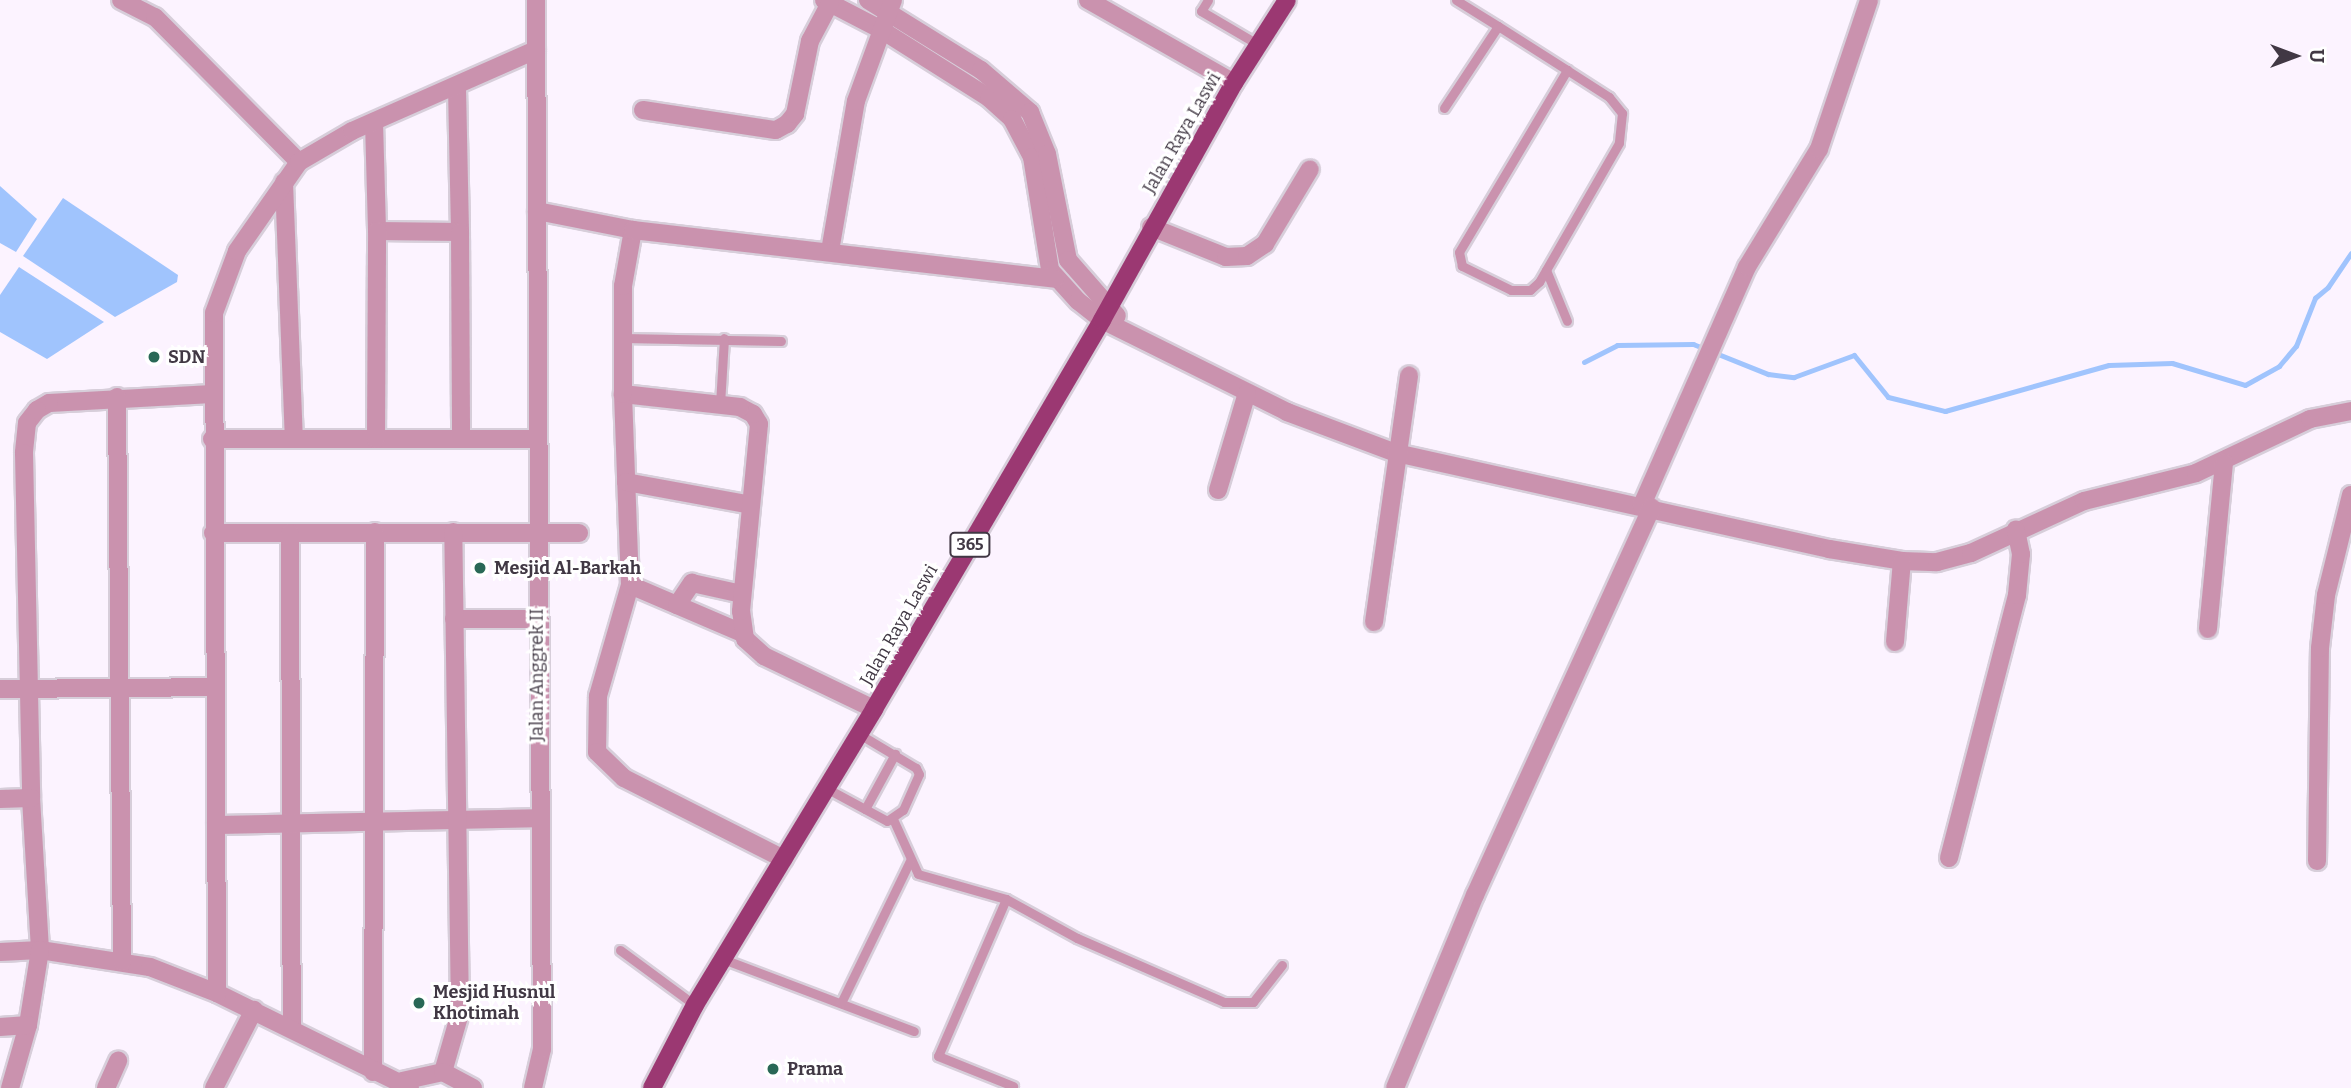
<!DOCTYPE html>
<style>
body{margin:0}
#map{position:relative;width:2351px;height:1088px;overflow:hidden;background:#fcf3ff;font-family:Bitter,serif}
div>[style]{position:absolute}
.water>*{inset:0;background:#a0c4fd}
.stream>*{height:5px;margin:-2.5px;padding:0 2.5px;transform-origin:2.5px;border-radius:2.5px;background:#a0c4fd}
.roads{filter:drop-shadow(2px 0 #d7ceda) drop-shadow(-2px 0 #d7ceda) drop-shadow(0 2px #d7ceda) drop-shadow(0 -2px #d7ceda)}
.lane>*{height:9px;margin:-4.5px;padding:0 4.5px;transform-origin:4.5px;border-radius:4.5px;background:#ca92ae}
.street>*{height:18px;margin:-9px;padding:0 9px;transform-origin:9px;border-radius:9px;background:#ca92ae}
.primary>*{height:18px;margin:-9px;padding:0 9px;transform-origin:9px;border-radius:9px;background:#9b3872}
.dots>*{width:19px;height:19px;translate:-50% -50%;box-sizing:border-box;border:4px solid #fff;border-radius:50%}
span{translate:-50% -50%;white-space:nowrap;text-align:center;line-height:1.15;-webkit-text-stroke:6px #fff;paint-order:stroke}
.shield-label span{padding:2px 5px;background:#fff;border:2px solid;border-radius:5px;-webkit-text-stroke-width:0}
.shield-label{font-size:16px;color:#413844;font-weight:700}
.street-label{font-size:18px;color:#413844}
.poi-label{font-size:18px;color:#413844;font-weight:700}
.left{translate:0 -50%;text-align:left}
.north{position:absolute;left:2260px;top:21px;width:70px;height:70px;-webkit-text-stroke:5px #fff;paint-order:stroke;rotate:90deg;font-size:19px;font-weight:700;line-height:28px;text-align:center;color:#413844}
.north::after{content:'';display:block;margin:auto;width:24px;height:32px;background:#413844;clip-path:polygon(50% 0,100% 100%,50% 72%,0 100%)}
</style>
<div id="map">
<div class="water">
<i style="clip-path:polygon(0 186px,37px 219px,16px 252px,0 243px)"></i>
<i style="clip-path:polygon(63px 198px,178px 275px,177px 282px,115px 317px,23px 256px)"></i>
<i style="clip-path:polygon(19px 267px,104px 322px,47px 359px,0 332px,0 295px)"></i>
</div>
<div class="stream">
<i style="left:1584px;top:362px;width:37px;rotate:-27deg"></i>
<i style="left:1617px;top:345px;width:76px;rotate:-0.8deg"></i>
<i style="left:1693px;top:344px;width:81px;rotate:21.8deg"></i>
<i style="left:1768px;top:374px;width:26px;rotate:7deg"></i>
<i style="left:1794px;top:377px;width:64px;rotate:-20.1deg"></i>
<i style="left:1854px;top:355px;width:54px;rotate:51deg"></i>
<i style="left:1888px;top:397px;width:59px;rotate:13.8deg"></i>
<i style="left:1945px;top:411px;width:170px;rotate:-15.7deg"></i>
<i style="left:2109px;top:365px;width:63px;rotate:-1.8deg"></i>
<i style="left:2172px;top:363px;width:76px;rotate:16.8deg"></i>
<i style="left:2245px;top:385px;width:39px;rotate:-29deg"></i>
<i style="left:2279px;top:366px;width:26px;rotate:-50deg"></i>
<i style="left:2296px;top:346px;width:52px;rotate:-68.4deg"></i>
<i style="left:2315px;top:298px;width:17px;rotate:-40deg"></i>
<i style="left:2328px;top:287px;width:41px;rotate:-55.9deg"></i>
</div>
<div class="roads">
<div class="lane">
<i style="left:1208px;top:0;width:13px;rotate:122deg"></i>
<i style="left:1201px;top:11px;width:67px;rotate:30.4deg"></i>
<i style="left:1456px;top:0;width:49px;rotate:31.8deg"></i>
<i style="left:1498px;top:26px;width:82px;rotate:32.5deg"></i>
<i style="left:1567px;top:70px;width:50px;rotate:32.7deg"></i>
<i style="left:1609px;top:97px;width:21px;rotate:51deg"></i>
<i style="left:1622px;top:113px;width:30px;rotate:96deg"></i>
<i style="left:1619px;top:143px;width:160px;rotate:119.9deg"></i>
<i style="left:1539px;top:282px;width:12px;rotate:138deg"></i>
<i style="left:1530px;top:290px;width:19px;rotate:180deg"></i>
<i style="left:1511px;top:290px;width:55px;rotate:-153.9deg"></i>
<i style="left:1462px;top:266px;width:14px;rotate:-102deg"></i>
<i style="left:1459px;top:252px;width:212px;rotate:-59.3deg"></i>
<i style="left:1444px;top:108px;width:98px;rotate:-56.6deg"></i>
<i style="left:1546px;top:270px;width:55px;rotate:67.6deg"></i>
<i style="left:623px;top:338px;width:158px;rotate:1.1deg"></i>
<i style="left:720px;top:404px;width:66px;rotate:-86.5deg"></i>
<i style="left:826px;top:788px;width:69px;rotate:28.4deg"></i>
<i style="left:887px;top:821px;width:19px;rotate:-35deg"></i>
<i style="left:903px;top:810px;width:39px;rotate:-66deg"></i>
<i style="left:919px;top:774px;width:7px;rotate:-117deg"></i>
<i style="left:916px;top:768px;width:66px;rotate:-149.2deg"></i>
<i style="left:865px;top:809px;width:63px;rotate:-61.4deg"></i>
<i style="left:893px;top:819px;width:60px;rotate:65.6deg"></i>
<i style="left:918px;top:874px;width:91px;rotate:15.9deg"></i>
<i style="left:1006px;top:899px;width:81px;rotate:28.8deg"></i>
<i style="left:1077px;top:938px;width:160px;rotate:23.5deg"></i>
<i style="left:1224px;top:1002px;width:29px"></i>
<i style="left:1253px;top:1002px;width:47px;rotate:-51.9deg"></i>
<i style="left:1006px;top:899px;width:171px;rotate:113.4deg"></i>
<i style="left:938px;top:1056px;width:81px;rotate:21.8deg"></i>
<i style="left:620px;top:950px;width:93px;rotate:36.3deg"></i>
<i style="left:723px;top:959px;width:204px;rotate:20.7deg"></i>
<i style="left:841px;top:1003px;width:158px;rotate:-64.1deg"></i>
</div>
<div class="street">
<i style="left:121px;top:0;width:38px;rotate:27deg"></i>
<i style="left:155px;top:17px;width:204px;rotate:45.2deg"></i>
<i style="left:824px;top:0;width:63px;rotate:27.4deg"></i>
<i style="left:880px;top:29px;width:129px;rotate:32.3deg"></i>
<i style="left:989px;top:98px;width:31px;rotate:42deg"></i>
<i style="left:1012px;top:119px;width:43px;rotate:62.2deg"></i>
<i style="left:1032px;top:157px;width:114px;rotate:80.9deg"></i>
<i style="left:1050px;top:270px;width:42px;rotate:47.9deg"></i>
<i style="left:1078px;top:301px;width:31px;rotate:38deg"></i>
<i style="left:1102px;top:320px;width:207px;rotate:26.4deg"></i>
<i style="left:1287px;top:412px;width:116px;rotate:20.6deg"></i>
<i style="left:1396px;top:453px;width:444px;rotate:12.5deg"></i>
<i style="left:1829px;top:549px;width:74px;rotate:9.3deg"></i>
<i style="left:1902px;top:561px;width:35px;rotate:2deg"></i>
<i style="left:1937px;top:562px;width:35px;rotate:-15deg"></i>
<i style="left:1971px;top:553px;width:124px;rotate:-24.7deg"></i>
<i style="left:2084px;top:501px;width:115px;rotate:-14deg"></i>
<i style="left:2196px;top:473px;width:126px;rotate:-25.3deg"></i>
<i style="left:2310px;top:419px;width:42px;rotate:-11deg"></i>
<i style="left:868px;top:0;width:133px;rotate:31.8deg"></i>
<i style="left:981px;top:70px;width:65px;rotate:40.6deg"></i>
<i style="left:1030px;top:112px;width:45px;rotate:68deg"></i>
<i style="left:1047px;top:154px;width:108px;rotate:78.8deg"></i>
<i style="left:1068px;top:260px;width:74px;rotate:48.8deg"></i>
<i style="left:1088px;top:0;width:168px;rotate:29.6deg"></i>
<i style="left:457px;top:88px;width:144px;rotate:88.8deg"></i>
<i style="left:643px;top:110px;width:134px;rotate:8.6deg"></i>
<i style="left:776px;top:130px;width:13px;rotate:-29deg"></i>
<i style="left:787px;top:124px;width:13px;rotate:-51deg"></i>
<i style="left:795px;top:114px;width:75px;rotate:-78.4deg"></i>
<i style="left:810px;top:41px;width:43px;rotate:-62.2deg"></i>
<i style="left:374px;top:122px;width:109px;rotate:88.4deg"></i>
<i style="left:377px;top:231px;width:83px;rotate:0.7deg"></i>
<i style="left:460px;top:232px;width:207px;rotate:89.7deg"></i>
<i style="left:284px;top:182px;width:257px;rotate:87.8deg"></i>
<i style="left:537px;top:211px;width:98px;rotate:11.2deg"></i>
<i style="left:1151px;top:227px;width:81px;rotate:21.8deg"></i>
<i style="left:1226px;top:257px;width:21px;rotate:-3deg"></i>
<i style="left:1247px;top:256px;width:22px;rotate:-34deg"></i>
<i style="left:1265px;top:244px;width:87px;rotate:-59deg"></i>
<i style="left:830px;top:251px;width:152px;rotate:-80.2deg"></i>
<i style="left:856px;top:101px;width:108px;rotate:-69.9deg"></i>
<i style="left:212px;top:394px;width:163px;rotate:176.8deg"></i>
<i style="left:49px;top:403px;width:14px;rotate:150deg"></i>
<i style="left:37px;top:410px;width:16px;rotate:128deg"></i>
<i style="left:27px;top:423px;width:30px;rotate:96deg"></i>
<i style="left:24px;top:453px;width:345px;rotate:88.8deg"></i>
<i style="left:31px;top:798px;width:152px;rotate:86.6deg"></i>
<i style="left:40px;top:950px;width:111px;rotate:8.8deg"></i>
<i style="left:150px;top:967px;width:72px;rotate:21.2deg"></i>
<i style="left:623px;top:394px;width:191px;rotate:87.9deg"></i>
<i style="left:630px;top:585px;width:116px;rotate:106.1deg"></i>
<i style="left:598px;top:696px;width:56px;rotate:91deg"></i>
<i style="left:597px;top:752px;width:37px;rotate:44deg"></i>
<i style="left:624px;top:778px;width:179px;rotate:26.9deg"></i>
<i style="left:117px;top:397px;width:565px;rotate:89.49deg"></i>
<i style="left:212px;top:439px;width:325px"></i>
<i style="left:376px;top:439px;width:208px;rotate:-89.7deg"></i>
<i style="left:626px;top:482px;width:127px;rotate:10.4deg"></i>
<i style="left:1218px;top:490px;width:101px;rotate:-73.4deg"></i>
<i style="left:1642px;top:505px;width:260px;rotate:-66.2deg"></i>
<i style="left:1747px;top:267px;width:138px;rotate:-58.6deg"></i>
<i style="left:1819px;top:149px;width:157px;rotate:-71.4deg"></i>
<i style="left:213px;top:533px;width:366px"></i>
<i style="left:290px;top:533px;width:496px;rotate:89.8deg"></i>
<i style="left:630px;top:585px;width:122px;rotate:23.2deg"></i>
<i style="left:677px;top:605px;width:27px;rotate:-56deg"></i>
<i style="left:692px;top:583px;width:51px;rotate:12.4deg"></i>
<i style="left:454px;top:619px;width:83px"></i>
<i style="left:1374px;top:622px;width:249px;rotate:-81.9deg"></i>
<i style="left:2208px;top:629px;width:167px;rotate:-84.5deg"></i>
<i style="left:1895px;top:642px;width:81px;rotate:-85.1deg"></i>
<i style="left:0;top:689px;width:215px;rotate:-0.5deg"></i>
<i style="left:874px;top:709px;width:122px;rotate:-154.3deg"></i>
<i style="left:764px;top:656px;width:25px;rotate:-138deg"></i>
<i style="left:745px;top:639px;width:28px;rotate:-98deg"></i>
<i style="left:741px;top:611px;width:188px;rotate:-84.5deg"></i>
<i style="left:759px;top:424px;width:12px;rotate:-121deg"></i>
<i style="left:753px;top:414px;width:15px;rotate:-152deg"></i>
<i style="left:740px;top:407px;width:118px;rotate:-173.7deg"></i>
<i style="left:623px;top:394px;width:108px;rotate:-90deg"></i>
<i style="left:623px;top:286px;width:57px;rotate:-79.9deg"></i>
<i style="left:633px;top:230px;width:425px;rotate:6.6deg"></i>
<i style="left:0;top:799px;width:31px;rotate:-2deg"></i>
<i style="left:216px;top:825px;width:322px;rotate:-1.2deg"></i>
<i style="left:1949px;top:858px;width:272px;rotate:-75.5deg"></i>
<i style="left:2017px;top:595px;width:41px;rotate:-84.4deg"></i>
<i style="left:2021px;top:554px;width:25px;rotate:-102deg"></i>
<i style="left:2317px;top:861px;width:213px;rotate:-89.2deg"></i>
<i style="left:2320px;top:648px;width:53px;rotate:-83.5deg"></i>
<i style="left:2326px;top:595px;width:103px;rotate:-76deg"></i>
<i style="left:0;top:952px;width:40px;rotate:-2.9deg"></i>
<i style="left:40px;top:950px;width:76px;rotate:99.1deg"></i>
<i style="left:28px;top:1025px;width:66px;rotate:105.9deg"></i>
<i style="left:0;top:1027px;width:28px;rotate:-4deg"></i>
<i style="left:373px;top:1072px;width:540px;rotate:-89.79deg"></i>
<i style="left:443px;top:1072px;width:61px;rotate:-73.9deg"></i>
<i style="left:460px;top:1013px;width:481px;rotate:-90.8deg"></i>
<i style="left:402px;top:1081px;width:42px;rotate:-12.4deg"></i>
<i style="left:443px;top:1072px;width:34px;rotate:28deg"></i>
<i style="left:106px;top:1088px;width:30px;rotate:-66deg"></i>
<i style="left:214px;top:1088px;width:88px;rotate:-62.9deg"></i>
<i style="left:410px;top:1088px;width:215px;rotate:-153.8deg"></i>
<i style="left:217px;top:993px;width:680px;rotate:-90.25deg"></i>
<i style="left:214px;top:313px;width:66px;rotate:-69.6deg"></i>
<i style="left:237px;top:251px;width:108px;rotate:-55.1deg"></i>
<i style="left:299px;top:162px;width:61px;rotate:-30.3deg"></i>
<i style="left:352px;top:131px;width:201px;rotate:-23.8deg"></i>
<i style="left:533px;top:1088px;width:40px;rotate:-77deg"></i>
<i style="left:542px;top:1049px;width:1049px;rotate:-90.33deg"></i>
<i style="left:1395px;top:1088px;width:209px;rotate:-67.5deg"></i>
<i style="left:1475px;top:895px;width:426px;rotate:-65.5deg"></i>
</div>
<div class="primary">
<i style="left:652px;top:1088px;width:93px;rotate:-62.6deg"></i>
<i style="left:695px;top:1005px;width:346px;rotate:-58.8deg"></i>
<i style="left:874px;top:709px;width:451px;rotate:-59.6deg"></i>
<i style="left:1102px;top:320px;width:271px;rotate:-60.9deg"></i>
<i style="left:1234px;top:83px;width:98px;rotate:-57.4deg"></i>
</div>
</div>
<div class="dots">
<i style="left:154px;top:357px;background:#296856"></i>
<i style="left:480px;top:568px;background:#296856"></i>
<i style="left:419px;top:1003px;background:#296856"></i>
<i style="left:773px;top:1069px;background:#296856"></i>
</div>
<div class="shield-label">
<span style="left:970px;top:545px">365</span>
</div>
<div class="street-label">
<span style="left:1182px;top:133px;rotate:-60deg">Jalan Raya Laswi</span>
<span style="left:899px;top:625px;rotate:-60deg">Jalan Raya Laswi</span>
<span style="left:537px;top:675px;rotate:-90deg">Jalan Anggrek II</span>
</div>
<div class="poi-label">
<span class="left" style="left:168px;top:357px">SDN</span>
<span class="left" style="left:494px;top:568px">Mesjid Al-Barkah</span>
<span class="left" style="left:433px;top:1003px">Mesjid Husnul<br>Khotimah</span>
<span class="left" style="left:787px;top:1069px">Prama</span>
</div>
<div class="north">U</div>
</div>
